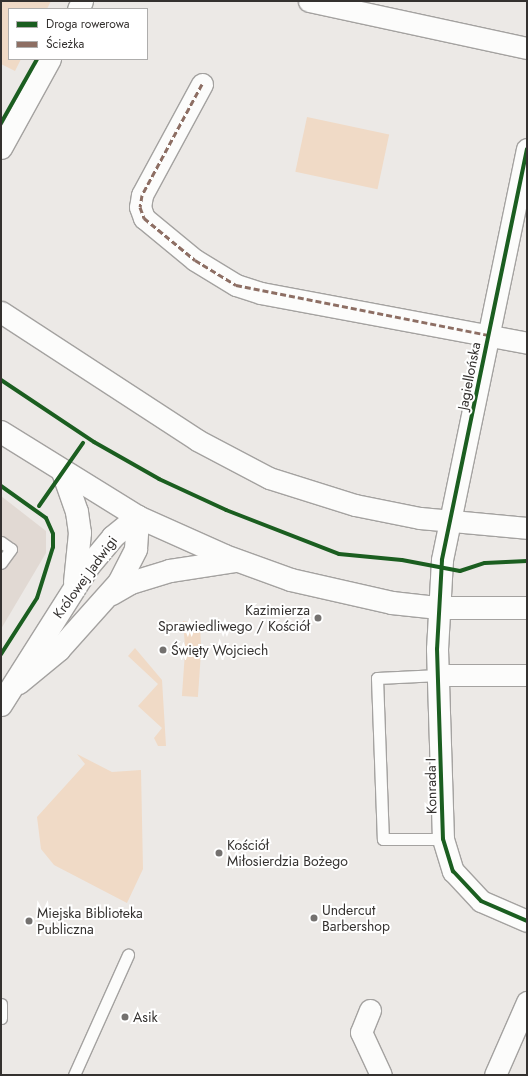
<!DOCTYPE html>
<meta charset="utf-8">
<style>
body{margin:0}
#map{position:relative;width:528px;height:1076px;overflow:hidden;background:#ece9e6;font-family:Jost,sans-serif}
div>[style]{position:absolute}
.built>*{inset:0;background:#e1d9d3}
.green>*{inset:0;background:#f0dac6;transform-origin:0 0}
.roads{filter:drop-shadow(1px 0 #a4a2a0) drop-shadow(-1px 0 #a4a2a0) drop-shadow(0 1px #a4a2a0) drop-shadow(0 -1px #a4a2a0)}
.service>*{height:11px;margin:-5.5px;padding:0 5.5px;transform-origin:5.5px;border-radius:5.5px;background:#fcfcfb}
.minor>*{height:21px;margin:-10.5px;padding:0 10.5px;transform-origin:10.5px;border-radius:10.5px;background:#fcfcfb}
.tertiary>*{height:22px;margin:-11px;padding:0 11px;transform-origin:11px;border-radius:11px;background:#fcfcfb}
.quiet>*{height:3px;margin-top:-1.5px;transform-origin:0;background:repeating-linear-gradient(90deg,#8d6e63 0 6px,transparent 0 9px)}
.cycleway>*{height:4px;margin:-2px;padding:0 2px;transform-origin:2px;border-radius:2px;background:#1b5e20}
.dots>*{width:11px;height:11px;translate:-50% -50%;box-sizing:border-box;border:2px solid #fff;border-radius:50%}
span{translate:-50% -50%;white-space:nowrap;text-align:center;line-height:1.15;-webkit-text-stroke:4px #fff;paint-order:stroke}
.street-label{font-size:14px;color:#34312f}
.poi-label{font-size:14px;color:#34312f}
.right{translate:-100% -50%;text-align:right}
.left{translate:0 -50%;text-align:left}
.frame{position:absolute;inset:0;border:2px solid #34312f;pointer-events:none}
.legend{position:absolute;left:8px;top:8px;width:140px;height:52px;box-sizing:border-box;background:#fff;border:1px solid #aeadac;margin:0;padding:5px 7px;list-style:none;font-size:12px;color:#34312f}
.legend li{display:flex;align-items:center;gap:8px;height:20px}
.legend b{width:20px;border:1px solid #aeadac}
</style>
<div id="map">
<div class="built">
<i style="clip-path:polygon(1px 496px,46px 531px,46px 553px,1px 629px)"></i>
</div>
<div class="green">
<i style="clip-path:polygon(1px 1px,51px 1px,47px 9px,9px 9px,9px 59px,21px 59px,15px 71px,1px 64px)"></i>
<i style="left:307px;top:117px;width:84px;height:56px;rotate:12deg"></i>
<i style="clip-path:polygon(183px 621px,200px 624px,201px 647px,185px 646px)"></i>
<i style="clip-path:polygon(135px 648px,162px 680px,166px 746px,158px 746px,154px 738px,162px 728px,138px 706px,158px 684px,128px 656px)"></i>
<i style="left:185px;top:652px;width:16px;height:44px;rotate:4deg"></i>
<i style="clip-path:polygon(77px 754px,112px 772px,141px 770px,143px 869px,127px 903px,54px 865px,41px 849px,37px 817px,85px 764px)"></i>
</div>
<div class="roads">
<div class="service">
<i style="left:1px;top:542px;width:12px;rotate:35deg"></i>
<i style="left:11px;top:549px;width:17px;rotate:126deg"></i>
<i style="left:439px;top:675px;width:62px;rotate:177.2deg"></i>
<i style="left:377px;top:678px;width:161px;rotate:87.9deg"></i>
<i style="left:383px;top:839px;width:60px"></i>
<i style="left:1px;top:1004px;width:14px;rotate:90deg"></i>
<i style="left:74px;top:1075px;width:132px;rotate:-65.8deg"></i>
</div>
<div class="minor">
<i style="left:309px;top:1px;width:223px;rotate:12.2deg"></i>
<i style="left:78px;top:9px;width:9px;rotate:-63deg"></i>
<i style="left:202px;top:84px;width:126px;rotate:118.4deg"></i>
<i style="left:142px;top:195px;width:12px;rotate:99deg"></i>
<i style="left:140px;top:207px;width:12px;rotate:70deg"></i>
<i style="left:144px;top:218px;width:66px;rotate:39.5deg"></i>
<i style="left:195px;top:260px;width:48px;rotate:31.4deg"></i>
<i style="left:236px;top:285px;width:26px;rotate:18deg"></i>
<i style="left:261px;top:293px;width:271px;rotate:10.6deg"></i>
<i style="left:1px;top:148px;width:102px;rotate:-61.2deg"></i>
<i style="left:527px;top:149px;width:420px;rotate:101.7deg"></i>
<i style="left:442px;top:560px;width:89px;rotate:93.2deg"></i>
<i style="left:437px;top:649px;width:190px;rotate:88.2deg"></i>
<i style="left:443px;top:839px;width:34px;rotate:73deg"></i>
<i style="left:453px;top:871px;width:41px;rotate:47deg"></i>
<i style="left:481px;top:901px;width:50px;rotate:23.5deg"></i>
<i style="left:1px;top:312px;width:234px;rotate:33.1deg"></i>
<i style="left:197px;top:440px;width:81px;rotate:27.8deg"></i>
<i style="left:269px;top:478px;width:90px;rotate:17.4deg"></i>
<i style="left:355px;top:505px;width:66px;rotate:11.3deg"></i>
<i style="left:420px;top:518px;width:107px;rotate:5.3deg"></i>
<i style="left:439px;top:675px;width:88px"></i>
<i style="left:370px;top:1010px;width:24px;rotate:112deg"></i>
<i style="left:361px;top:1032px;width:47px;rotate:65.1deg"></i>
<i style="left:495px;top:1075px;width:80px;rotate:-66.3deg"></i>
</div>
<div class="tertiary">
<i style="left:1px;top:432px;width:161px;rotate:31.8deg"></i>
<i style="left:138px;top:517px;width:95px;rotate:24.1deg"></i>
<i style="left:225px;top:556px;width:70px;rotate:20deg"></i>
<i style="left:291px;top:580px;width:104px;rotate:12.8deg"></i>
<i style="left:392px;top:603px;width:45px;rotate:6.3deg"></i>
<i style="left:437px;top:608px;width:90px"></i>
<i style="left:63px;top:472px;width:42px;rotate:70.7deg"></i>
<i style="left:77px;top:512px;width:21px;rotate:82deg"></i>
<i style="left:80px;top:533px;width:49px;rotate:95.8deg"></i>
<i style="left:112px;top:594px;width:22px;rotate:-30deg"></i>
<i style="left:131px;top:583px;width:41px;rotate:-17.1deg"></i>
<i style="left:170px;top:571px;width:67px;rotate:-8.6deg"></i>
<i style="left:19px;top:683px;width:52px;rotate:-39.5deg"></i>
<i style="left:59px;top:650px;width:90px;rotate:-48.2deg"></i>
<i style="left:119px;top:583px;width:38px;rotate:-63deg"></i>
<i style="left:136px;top:549px;width:32px;rotate:-86deg"></i>
<i style="left:1px;top:705px;width:165px;rotate:-57.7deg"></i>
<i style="left:89px;top:566px;width:38px;rotate:-50deg"></i>
<i style="left:113px;top:537px;width:32px;rotate:-39deg"></i>
</div>
</div>
<div class="quiet">
<i style="left:202px;top:84px;width:126px;rotate:118.4deg"></i>
<i style="left:142px;top:195px;width:12px;rotate:99deg"></i>
<i style="left:140px;top:207px;width:12px;rotate:70deg"></i>
<i style="left:144px;top:218px;width:66px;rotate:39.5deg"></i>
<i style="left:195px;top:260px;width:48px;rotate:31.4deg"></i>
<i style="left:236px;top:285px;width:258px;rotate:11.2deg"></i>
</div>
<div class="cycleway">
<i style="left:1px;top:123px;width:73px;rotate:-60.6deg"></i>
<i style="left:527px;top:149px;width:420px;rotate:101.7deg"></i>
<i style="left:442px;top:560px;width:89px;rotate:93.2deg"></i>
<i style="left:437px;top:649px;width:190px;rotate:88.2deg"></i>
<i style="left:443px;top:839px;width:34px;rotate:73deg"></i>
<i style="left:453px;top:871px;width:41px;rotate:47deg"></i>
<i style="left:481px;top:901px;width:50px;rotate:23.5deg"></i>
<i style="left:1px;top:380px;width:112px;rotate:33.7deg"></i>
<i style="left:94px;top:442px;width:75px;rotate:29.6deg"></i>
<i style="left:159px;top:479px;width:74px;rotate:24.8deg"></i>
<i style="left:226px;top:510px;width:121px;rotate:21.3deg"></i>
<i style="left:339px;top:554px;width:63px;rotate:5.4deg"></i>
<i style="left:402px;top:560px;width:59px;rotate:10.7deg"></i>
<i style="left:460px;top:571px;width:26px;rotate:-18deg"></i>
<i style="left:485px;top:563px;width:42px;rotate:-2.7deg"></i>
<i style="left:1px;top:486px;width:55px;rotate:35.4deg"></i>
<i style="left:46px;top:518px;width:17px;rotate:66deg"></i>
<i style="left:53px;top:534px;width:13px;rotate:90deg"></i>
<i style="left:53px;top:547px;width:53px;rotate:107.4deg"></i>
<i style="left:37px;top:598px;width:67px;rotate:122.7deg"></i>
<i style="left:39px;top:506px;width:77px;rotate:-55.1deg"></i>
</div>
<div class="dots">
<i style="left:318px;top:618px;background:#74716f"></i>
<i style="left:163px;top:650px;background:#74716f"></i>
<i style="left:219px;top:853px;background:#74716f"></i>
<i style="left:314px;top:918px;background:#74716f"></i>
<i style="left:29px;top:921px;background:#74716f"></i>
<i style="left:125px;top:1017px;background:#74716f"></i>
</div>
<div class="street-label">
<span style="left:469px;top:376px;rotate:-79deg">Jagiellońska</span>
<span style="left:85px;top:577px;rotate:-54deg">Królowej Jadwigi</span>
<span style="left:431px;top:786px;rotate:-91deg">Konrada I</span>
</div>
<div class="poi-label">
<span class="right" style="left:310px;top:618px">Kazimierza<br>Sprawiedliwego / Kościół</span>
<span class="left" style="left:171px;top:650px">Święty Wojciech</span>
<span class="left" style="left:227px;top:853px">Kościół<br>Miłosierdzia Bożego</span>
<span class="left" style="left:322px;top:918px">Undercut<br>Barbershop</span>
<span class="left" style="left:37px;top:921px">Miejska Biblioteka<br>Publiczna</span>
<span class="left" style="left:133px;top:1017px">Asik</span>
</div>
<div class="frame"></div>
<ul class="legend">
<li><b style="height:5px;background:#1b5e20"></b>Droga rowerowa</li>
<li><b style="height:5px;background:#8d6e63"></b>Ścieżka</li>
</ul>
</div>
